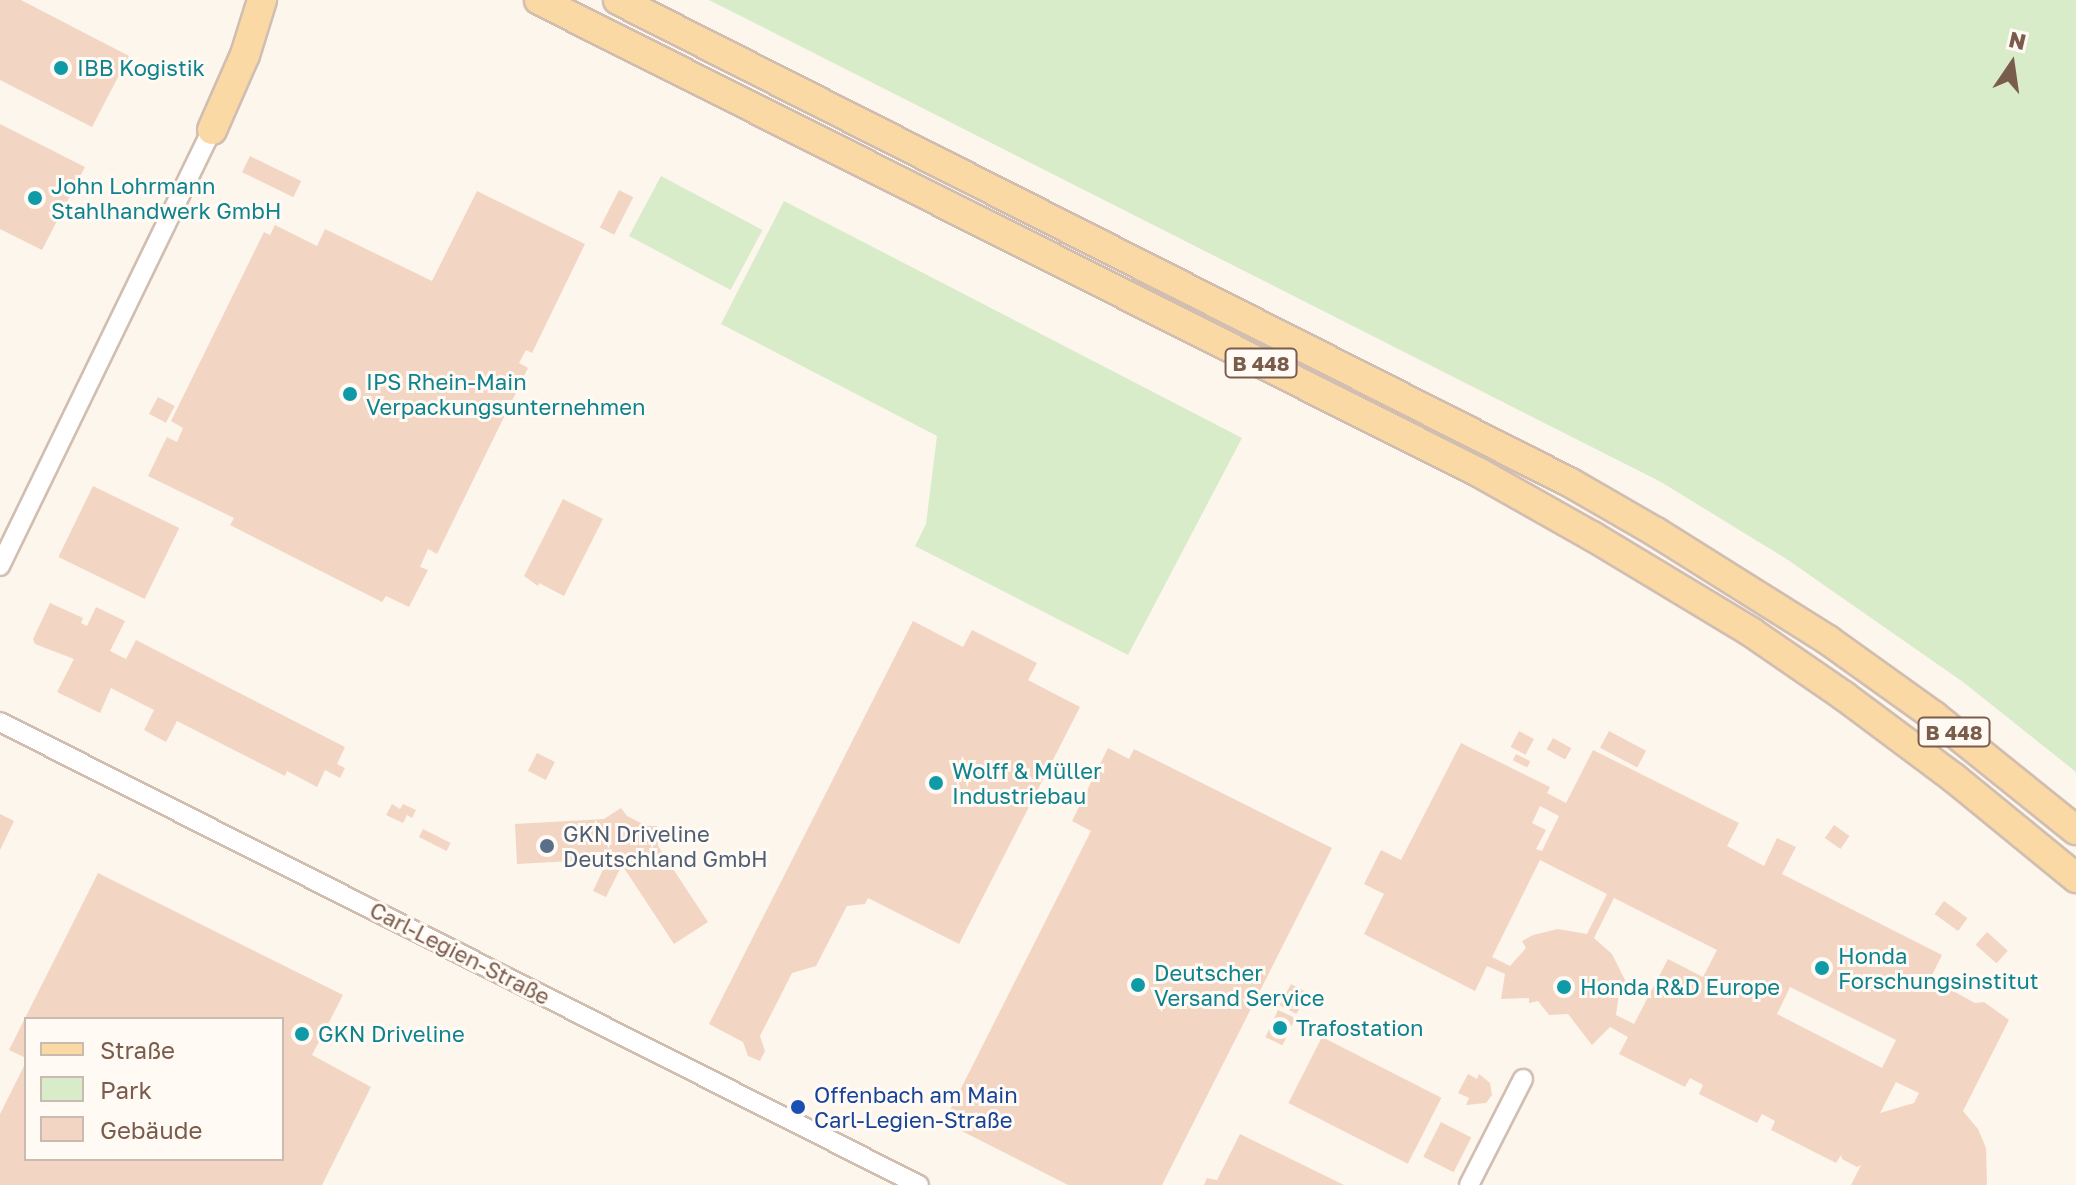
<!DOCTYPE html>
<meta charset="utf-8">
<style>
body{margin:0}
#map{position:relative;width:2076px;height:1185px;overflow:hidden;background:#fdf6ec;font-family:"Golos Text",sans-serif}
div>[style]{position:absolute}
.green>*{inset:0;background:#d8ecc9;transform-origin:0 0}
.building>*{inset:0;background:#f3d5c3;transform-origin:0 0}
.roads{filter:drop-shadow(2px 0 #d1beb0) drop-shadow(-2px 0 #d1beb0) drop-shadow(0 2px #d1beb0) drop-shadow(0 -2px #d1beb0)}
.street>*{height:18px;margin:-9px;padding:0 9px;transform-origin:9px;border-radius:9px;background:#fff}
.primary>*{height:28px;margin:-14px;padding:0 14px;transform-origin:14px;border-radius:14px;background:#fbd9a5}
.dots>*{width:22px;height:22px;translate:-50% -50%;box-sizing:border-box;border:4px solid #fffaf3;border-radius:50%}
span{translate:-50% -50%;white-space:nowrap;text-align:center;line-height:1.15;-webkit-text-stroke:6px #fffaf3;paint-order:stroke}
.shield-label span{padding:2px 6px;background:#fffaf3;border:2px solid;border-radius:6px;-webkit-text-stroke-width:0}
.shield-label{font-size:20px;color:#7a5c4d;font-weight:700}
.culture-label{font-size:22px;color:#0d838f}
.left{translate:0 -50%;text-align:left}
.service-label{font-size:22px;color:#4e5e75}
.street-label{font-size:22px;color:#7a5c4d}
.transit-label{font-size:22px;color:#164399}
.legend{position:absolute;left:24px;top:1017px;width:260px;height:144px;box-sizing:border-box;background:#fffaf3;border:2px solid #cabbb1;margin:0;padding:10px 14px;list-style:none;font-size:24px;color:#7a5c4d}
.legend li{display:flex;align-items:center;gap:16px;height:40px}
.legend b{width:40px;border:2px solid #cabbb1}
.north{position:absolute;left:1972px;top:24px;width:80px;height:80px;-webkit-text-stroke:6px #fffaf3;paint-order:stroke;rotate:13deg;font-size:22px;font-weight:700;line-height:32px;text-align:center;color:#7a5c4d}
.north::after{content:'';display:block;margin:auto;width:28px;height:36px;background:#7a5c4d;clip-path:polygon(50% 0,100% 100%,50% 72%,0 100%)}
</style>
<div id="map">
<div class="green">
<i style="clip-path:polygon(709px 0,2076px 0,2076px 772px,1963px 682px,1788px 560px,1661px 482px)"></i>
<i style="left:661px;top:176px;width:115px;height:68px;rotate:28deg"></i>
<i style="clip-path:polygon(784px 201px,1242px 438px,1128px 655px,915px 546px,926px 524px,937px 436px,721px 324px)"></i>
</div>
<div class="building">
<i style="clip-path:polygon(0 0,21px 0,129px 56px,92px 127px,0 80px)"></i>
<i style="clip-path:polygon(0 124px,85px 167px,42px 250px,0 229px)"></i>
<i style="left:250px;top:156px;width:57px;height:18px;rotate:26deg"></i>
<i style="left:619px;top:190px;width:16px;height:42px;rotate:27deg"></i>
<i style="clip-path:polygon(477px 191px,585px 244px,532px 353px,526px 350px,519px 363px,528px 368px,437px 554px,428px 549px,420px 567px,428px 570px,409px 607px,386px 596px,382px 602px,230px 525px,234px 518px,148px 476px,167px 437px,177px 442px,183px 428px,171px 421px,264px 232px,270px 235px,275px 225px,317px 246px,325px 229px,432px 281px)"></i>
<i style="left:158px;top:397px;width:19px;height:19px;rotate:28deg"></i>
<i style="left:93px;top:486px;width:96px;height:79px;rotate:26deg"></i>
<i style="clip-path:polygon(563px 499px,603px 519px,564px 596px,539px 583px,538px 586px,524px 576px)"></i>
<i style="clip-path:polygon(50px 603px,83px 618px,81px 623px,87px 626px,96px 607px,125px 621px,110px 651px,126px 659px,136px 640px,345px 747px,337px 764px,345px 768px,340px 778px,325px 770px,317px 787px,287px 771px,285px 776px,177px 721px,166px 742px,144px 730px,154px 710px,111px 688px,100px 713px,57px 692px,74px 659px,35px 644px,33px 639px)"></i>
<i style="clip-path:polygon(913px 621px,963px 647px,972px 630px,1037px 663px,1028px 680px,1080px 707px,959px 944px,868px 898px,865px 904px,847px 906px,816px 966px,792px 973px,760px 1036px,765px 1051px,760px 1061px,748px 1056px,743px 1042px,709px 1024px)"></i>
<i style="left:1519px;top:731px;width:17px;height:18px;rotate:28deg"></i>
<i style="left:1609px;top:731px;width:42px;height:19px;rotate:28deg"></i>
<i style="left:1553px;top:738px;width:21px;height:13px;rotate:29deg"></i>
<i style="clip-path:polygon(evenodd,1461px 743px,1550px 787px,1547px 793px,1566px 803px,1593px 750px,1739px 823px,1727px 846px,1764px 866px,1777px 838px,1796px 847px,1782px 874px,1942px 955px,1927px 985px,1939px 991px,1942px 985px,1975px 1003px,1984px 1002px,2009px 1020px,1963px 1111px,1978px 1129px,1986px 1148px,1987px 1185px,1851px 1185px,1861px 1165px,1857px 1167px,1842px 1159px,1841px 1155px,1836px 1163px,1771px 1130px,1775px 1121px,1762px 1114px,1757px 1123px,1699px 1094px,1703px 1085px,1690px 1078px,1685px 1087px,1619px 1054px,1628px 1037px,1610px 1027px,1592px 1045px,1568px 1014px,1549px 1015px,1538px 1001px,1529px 1003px,1529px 998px,1501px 999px,1505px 974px,1487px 966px,1475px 991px,1364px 934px,1384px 894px,1364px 884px,1381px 850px,1401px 860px,1461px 743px,1540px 806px,1559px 816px,1542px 851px,1536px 849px,1546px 830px,1532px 823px,1540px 806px,1461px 743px,1540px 860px,1607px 894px,1587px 934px,1558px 929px,1533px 935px,1522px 941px,1526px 948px,1510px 966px,1492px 957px,1540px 860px,1461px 743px,1614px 898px,1717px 950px,1703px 977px,1668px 959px,1634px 1024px,1616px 1015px,1619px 994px,1627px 994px,1626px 982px,1612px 954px,1594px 938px,1614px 898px,1461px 743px,1790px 987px,1896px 1040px,1882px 1068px,1777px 1014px,1790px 987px,1461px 743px,1896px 1082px,1919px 1093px,1914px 1103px,1880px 1113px,1896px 1082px)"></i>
<i style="clip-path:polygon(1108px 748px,1129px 759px,1134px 749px,1332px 848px,1162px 1185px,1068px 1185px,944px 1122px,1091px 831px,1072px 821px)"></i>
<i style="left:537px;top:753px;width:20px;height:20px;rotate:27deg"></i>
<i style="left:1516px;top:754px;width:16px;height:7px;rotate:27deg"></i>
<i style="clip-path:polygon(392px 804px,400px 809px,403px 804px,416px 810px,412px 818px,407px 815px,403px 823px,386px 815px)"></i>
<i style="clip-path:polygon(621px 808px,627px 816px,647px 826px,657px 826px,658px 846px,708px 922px,674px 944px,622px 865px,606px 897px,593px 891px,608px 859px,517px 864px,515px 824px,604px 819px)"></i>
<i style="clip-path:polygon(0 814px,14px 821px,0 850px)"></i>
<i style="left:1834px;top:825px;width:19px;height:16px;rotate:35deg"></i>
<i style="left:423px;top:829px;width:31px;height:9px;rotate:27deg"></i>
<i style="clip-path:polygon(98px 873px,343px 995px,312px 1055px,371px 1087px,322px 1185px,0 1185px,0 1114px,26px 1062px,26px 1159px,282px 1159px,282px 1019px,26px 1019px,26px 1058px,9px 1050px)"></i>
<i style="left:1944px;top:901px;width:29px;height:16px;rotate:36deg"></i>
<i style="left:1987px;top:932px;width:28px;height:17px;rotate:42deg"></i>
<i style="left:1291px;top:984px;width:19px;height:24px;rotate:28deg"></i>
<i style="left:1278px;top:1010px;width:19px;height:30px;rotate:25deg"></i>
<i style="left:1322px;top:1037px;width:134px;height:74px;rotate:27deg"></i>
<i style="clip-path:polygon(1468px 1074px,1477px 1079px,1479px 1074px,1490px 1083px,1492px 1095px,1486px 1103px,1466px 1105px,1469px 1098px,1458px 1093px)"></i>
<i style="left:1441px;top:1122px;width:34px;height:39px;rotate:27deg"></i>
<i style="clip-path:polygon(1240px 1134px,1344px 1185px,1204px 1185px,1207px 1178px,1217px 1180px)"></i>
</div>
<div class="roads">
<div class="street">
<i style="left:0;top:566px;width:485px;rotate:-64.1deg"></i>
<i style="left:0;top:722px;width:1029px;rotate:26.74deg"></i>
<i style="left:1469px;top:1185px;width:119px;rotate:-63deg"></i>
</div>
<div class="primary">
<i style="left:539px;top:0;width:1053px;rotate:26.69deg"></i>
<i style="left:1480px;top:473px;width:129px;rotate:29.4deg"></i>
<i style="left:1592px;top:536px;width:186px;rotate:31.1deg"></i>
<i style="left:1751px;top:632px;width:113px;rotate:34.5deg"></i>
<i style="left:1844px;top:696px;width:137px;rotate:36.7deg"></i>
<i style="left:1954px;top:778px;width:158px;rotate:39.3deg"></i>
<i style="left:618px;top:0;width:1068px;rotate:26.88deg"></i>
<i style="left:1571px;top:483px;width:98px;rotate:30deg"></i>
<i style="left:1656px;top:532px;width:203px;rotate:32.1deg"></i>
<i style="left:1828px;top:640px;width:130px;rotate:35.6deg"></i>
<i style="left:1934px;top:716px;width:182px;rotate:38.8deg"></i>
<i style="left:212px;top:130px;width:82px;rotate:-66.3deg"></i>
<i style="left:245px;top:55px;width:58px;rotate:-72.8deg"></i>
</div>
</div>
<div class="dots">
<i style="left:61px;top:68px;background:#0f9aa8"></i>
<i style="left:35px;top:198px;background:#0f9aa8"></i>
<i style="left:350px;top:394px;background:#0f9aa8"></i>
<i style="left:936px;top:783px;background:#0f9aa8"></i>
<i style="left:547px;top:846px;background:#5c6f8a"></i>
<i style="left:1822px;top:968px;background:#0f9aa8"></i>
<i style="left:1138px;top:985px;background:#0f9aa8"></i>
<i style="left:1564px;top:987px;background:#0f9aa8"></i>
<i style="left:1280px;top:1028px;background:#0f9aa8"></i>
<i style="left:302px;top:1034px;background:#0f9aa8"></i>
<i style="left:798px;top:1107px;background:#1a4fb4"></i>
</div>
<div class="shield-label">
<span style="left:1261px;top:363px">B 448</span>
<span style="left:1954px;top:732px">B 448</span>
</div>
<div class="culture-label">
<span class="left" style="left:77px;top:68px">IBB Kogistik</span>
<span class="left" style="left:51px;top:198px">John Lohrmann<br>Stahlhandwerk GmbH</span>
<span class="left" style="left:366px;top:394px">IPS Rhein-Main<br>Verpackungsunternehmen</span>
<span class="left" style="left:952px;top:783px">Wolff &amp; Müller<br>Industriebau</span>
<span class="left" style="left:1838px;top:968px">Honda<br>Forschungsinstitut</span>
<span class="left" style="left:1154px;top:985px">Deutscher<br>Versand Service</span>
<span class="left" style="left:1580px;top:987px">Honda R&amp;D Europe</span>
<span class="left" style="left:1296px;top:1028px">Trafostation</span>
<span class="left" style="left:318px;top:1034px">GKN Driveline</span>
</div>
<div class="service-label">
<span class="left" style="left:563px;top:846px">GKN Driveline<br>Deutschland GmbH</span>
</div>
<div class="street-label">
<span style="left:460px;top:953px;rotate:27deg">Carl-Legien-Straße</span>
</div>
<div class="transit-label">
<span class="left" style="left:814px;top:1107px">Offenbach am Main<br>Carl-Legien-Straße</span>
</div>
<ul class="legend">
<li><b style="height:10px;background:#fbd9a5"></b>Straße</li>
<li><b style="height:22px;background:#d8ecc9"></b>Park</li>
<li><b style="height:22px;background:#f3d5c3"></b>Gebäude</li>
</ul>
<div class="north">N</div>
</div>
